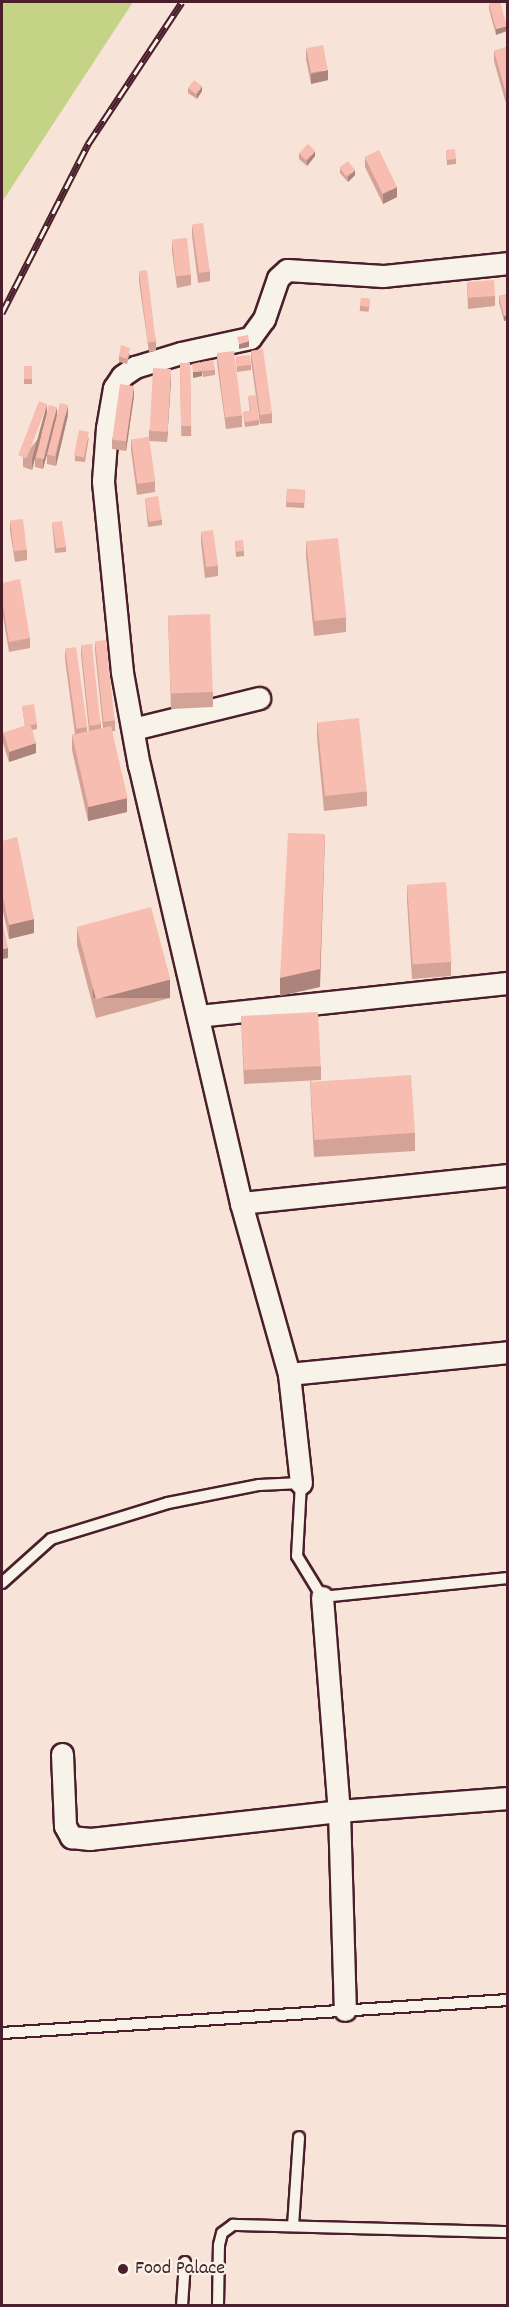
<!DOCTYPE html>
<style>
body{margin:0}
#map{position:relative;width:509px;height:2307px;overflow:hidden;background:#f7e3d7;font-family:Dekko,sans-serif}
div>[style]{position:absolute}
.green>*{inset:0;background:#c5d387}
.roads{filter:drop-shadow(2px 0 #4a1f2b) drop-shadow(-2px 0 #4a1f2b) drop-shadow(0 2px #4a1f2b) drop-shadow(0 -2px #4a1f2b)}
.service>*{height:10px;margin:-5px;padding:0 5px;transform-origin:5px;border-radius:5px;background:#f7f3e8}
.minor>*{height:21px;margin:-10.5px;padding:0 10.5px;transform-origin:10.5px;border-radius:10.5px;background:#f7f3e8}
.rail>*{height:7px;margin-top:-3.5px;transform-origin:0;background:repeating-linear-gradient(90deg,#f7f3e8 0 14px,#4a1f2b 0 28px);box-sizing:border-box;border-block:2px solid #4a1f2b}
.wall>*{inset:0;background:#d4a397;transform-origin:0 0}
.shaded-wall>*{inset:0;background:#ad847b;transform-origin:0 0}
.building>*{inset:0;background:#f7bdb0;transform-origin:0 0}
.dots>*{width:16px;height:16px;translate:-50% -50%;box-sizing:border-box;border:3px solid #f7f3e8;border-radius:50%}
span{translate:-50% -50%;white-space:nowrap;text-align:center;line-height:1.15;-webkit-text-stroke:4.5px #f7f3e8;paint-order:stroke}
.poi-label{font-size:20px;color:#4a1f2b}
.left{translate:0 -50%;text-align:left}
.frame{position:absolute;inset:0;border:3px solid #4a1f2b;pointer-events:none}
</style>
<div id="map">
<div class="green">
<i style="clip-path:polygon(2px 2px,133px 2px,2px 202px)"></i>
</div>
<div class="roads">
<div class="service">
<i style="left:2px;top:1583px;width:66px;rotate:-41.9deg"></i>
<i style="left:51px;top:1539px;width:122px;rotate:-17.1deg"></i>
<i style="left:168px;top:1503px;width:93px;rotate:-11.2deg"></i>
<i style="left:259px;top:1485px;width:42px;rotate:-2.7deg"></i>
<i style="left:301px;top:1483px;width:73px;rotate:93.1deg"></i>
<i style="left:297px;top:1556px;width:48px;rotate:58.6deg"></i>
<i style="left:322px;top:1597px;width:187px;rotate:-5.8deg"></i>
<i style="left:2px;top:2033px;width:507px;rotate:-3.73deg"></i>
<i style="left:293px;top:2226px;width:89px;rotate:-86.1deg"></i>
<i style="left:182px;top:2306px;width:44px;rotate:-86.1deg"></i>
<i style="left:218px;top:2306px;width:61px;rotate:-89.1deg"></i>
<i style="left:219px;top:2245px;width:12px;rotate:-76deg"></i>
<i style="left:222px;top:2233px;width:14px;rotate:-36deg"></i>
<i style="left:233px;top:2225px;width:275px;rotate:1.5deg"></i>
</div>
<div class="minor">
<i style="left:133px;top:729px;width:130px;rotate:-13.8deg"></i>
<i style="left:198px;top:1016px;width:312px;rotate:-6.1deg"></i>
<i style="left:241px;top:1203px;width:268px;rotate:-6deg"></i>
<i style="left:289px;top:1374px;width:178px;rotate:-105.7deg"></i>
<i style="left:241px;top:1203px;width:449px;rotate:-103.1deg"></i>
<i style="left:139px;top:766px;width:96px;rotate:-100.3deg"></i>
<i style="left:122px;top:672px;width:192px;rotate:-95.7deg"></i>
<i style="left:103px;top:481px;width:53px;rotate:-85.7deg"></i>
<i style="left:107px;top:428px;width:41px;rotate:-80.1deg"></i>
<i style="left:114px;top:388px;width:14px;rotate:-56deg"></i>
<i style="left:122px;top:376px;width:16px;rotate:-35deg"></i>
<i style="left:135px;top:367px;width:48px;rotate:-16.9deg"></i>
<i style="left:181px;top:353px;width:71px;rotate:-12.3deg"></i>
<i style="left:250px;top:338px;width:24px;rotate:-54deg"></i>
<i style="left:264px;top:319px;width:43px;rotate:-71.1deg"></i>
<i style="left:278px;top:278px;width:12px;rotate:-42deg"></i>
<i style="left:287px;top:270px;width:96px;rotate:3.6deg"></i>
<i style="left:383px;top:276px;width:126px;rotate:-5.9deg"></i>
<i style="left:301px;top:1483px;width:110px;rotate:-96.3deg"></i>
<i style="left:289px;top:1374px;width:220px;rotate:-5.7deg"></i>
<i style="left:322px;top:1597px;width:215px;rotate:85.5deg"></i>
<i style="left:339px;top:1811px;width:169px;rotate:-4.4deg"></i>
<i style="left:62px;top:1754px;width:72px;rotate:87.6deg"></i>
<i style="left:65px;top:1826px;width:13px;rotate:61deg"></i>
<i style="left:71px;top:1837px;width:19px;rotate:6deg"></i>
<i style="left:90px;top:1839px;width:251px;rotate:-6.4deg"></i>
<i style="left:339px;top:1811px;width:199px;rotate:88.3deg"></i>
</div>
</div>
<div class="rail">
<i style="left:2px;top:313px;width:190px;rotate:-63deg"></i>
<i style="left:88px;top:144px;width:170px;rotate:-56.5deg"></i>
</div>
<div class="wall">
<i style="clip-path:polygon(498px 2px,496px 35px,489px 9px,489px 4px)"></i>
<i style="clip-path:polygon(507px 47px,507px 107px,494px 61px,494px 51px)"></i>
<i style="clip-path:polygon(306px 49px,328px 80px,311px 84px,306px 59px)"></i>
<i style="clip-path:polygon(188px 88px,202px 91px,197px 99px,188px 93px)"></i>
<i style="clip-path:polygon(446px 150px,456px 159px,456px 164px,447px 165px)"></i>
<i style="clip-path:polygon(299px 154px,315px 156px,307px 166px,299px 159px)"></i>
<i style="clip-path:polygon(365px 157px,397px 197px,383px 204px,365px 167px)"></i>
<i style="clip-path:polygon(340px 168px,355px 175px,348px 182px,340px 173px)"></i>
<i style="clip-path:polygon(192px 225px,210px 271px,210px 281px,198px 283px,192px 235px)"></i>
<i style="clip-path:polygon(172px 241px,191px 275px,191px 285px,177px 288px,172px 251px)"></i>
<i style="clip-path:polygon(139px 271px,156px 341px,156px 351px,149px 352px,139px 281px)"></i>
<i style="clip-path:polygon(467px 283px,495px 296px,495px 306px,468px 309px)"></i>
<i style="clip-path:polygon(507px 294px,507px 320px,504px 321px,499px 302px,499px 296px)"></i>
<i style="left:361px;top:298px;width:9px;height:13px;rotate:6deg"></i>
<i style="clip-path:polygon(251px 351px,272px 413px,272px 423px,260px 424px,251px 361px)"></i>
<i style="clip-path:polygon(130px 353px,127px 364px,119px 362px,119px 356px)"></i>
<i style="clip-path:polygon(217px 353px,242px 416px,242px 427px,226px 429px,217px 363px)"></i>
<i style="clip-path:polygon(236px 357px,251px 365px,251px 370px,237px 372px)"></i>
<i style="clip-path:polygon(201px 362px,215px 370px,215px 375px,203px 377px)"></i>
<i style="left:190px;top:363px;width:73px;height:10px;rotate:89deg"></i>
<i style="left:24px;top:366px;width:8px;height:18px"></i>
<i style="clip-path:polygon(171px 379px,167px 442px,149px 441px,155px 482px,155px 492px,137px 495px,131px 450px,131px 440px,149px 437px,149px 431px)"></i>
<i style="clip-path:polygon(134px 396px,126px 451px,112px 449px,112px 439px)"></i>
<i style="clip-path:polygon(248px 396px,259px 420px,259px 425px,245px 427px,243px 412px,250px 411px)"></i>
<i style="clip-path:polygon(68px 415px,56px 466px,47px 464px,47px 454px,53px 430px,43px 469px,35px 467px,35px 457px,32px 470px,23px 467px,23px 457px,57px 416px)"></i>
<i style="clip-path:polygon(89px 437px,85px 462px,75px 461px,75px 456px)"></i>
<i style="left:287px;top:489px;width:18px;height:18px;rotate:3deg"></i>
<i style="clip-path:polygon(145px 498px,162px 520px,162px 525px,148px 527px)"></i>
<i style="clip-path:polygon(10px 521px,27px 550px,27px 560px,15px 562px,10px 531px)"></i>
<i style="clip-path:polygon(52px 523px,66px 547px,66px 552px,55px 553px)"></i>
<i style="clip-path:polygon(201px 532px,218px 566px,218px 576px,205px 578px,201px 542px)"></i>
<i style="clip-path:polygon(235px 541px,244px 551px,244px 556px,236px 557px)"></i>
<i style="clip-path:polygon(306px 542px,346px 618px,346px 632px,314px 636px,306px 556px)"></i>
<i style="clip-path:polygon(2px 583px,30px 638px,30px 648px,9px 652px,2px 610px)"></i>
<i style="clip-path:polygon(168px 616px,213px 692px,213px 707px,171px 709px)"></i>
<i style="clip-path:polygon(95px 641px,115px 721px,115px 731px,112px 731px,127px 812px,88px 821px,72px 750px,72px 735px,75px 734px,65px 659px,65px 649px,87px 727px,87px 732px,89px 731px,81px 655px,81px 645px,101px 724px,101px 729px,103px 728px,95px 651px)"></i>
<i style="clip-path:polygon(22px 706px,37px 724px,37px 729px,32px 730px,36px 753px,9px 762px,3px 743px,3px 733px,25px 726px)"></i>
<i style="clip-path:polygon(317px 722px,367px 792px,367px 806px,324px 811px,317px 737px)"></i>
<i style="clip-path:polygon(2px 841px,34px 933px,9px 939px,2px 907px)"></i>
<i style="clip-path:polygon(407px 885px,451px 962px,451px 976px,412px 979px,407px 900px)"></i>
<i style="clip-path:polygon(77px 927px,170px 998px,96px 1018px,77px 945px)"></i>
<i style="clip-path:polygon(241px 1016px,321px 1066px,321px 1080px,244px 1084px)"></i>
<i style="clip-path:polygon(310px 1081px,415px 1133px,415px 1151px,314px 1157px)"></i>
</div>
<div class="shaded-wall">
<i style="clip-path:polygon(507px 26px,507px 31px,496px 35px,496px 29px)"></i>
<i style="clip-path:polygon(328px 70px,328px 80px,311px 84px,311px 74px)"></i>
<i style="clip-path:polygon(202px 86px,202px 91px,197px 99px,197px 94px)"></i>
<i style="clip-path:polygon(315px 151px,315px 156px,307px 166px,307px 161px)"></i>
<i style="clip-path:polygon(355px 170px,355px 175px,348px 182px,348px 177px)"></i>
<i style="clip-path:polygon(397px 187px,397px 197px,383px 204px,383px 194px)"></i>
<i style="clip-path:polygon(507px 315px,507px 320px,504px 321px,504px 316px)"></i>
<i style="clip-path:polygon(249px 341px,249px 347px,239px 349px,239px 344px)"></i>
<i style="clip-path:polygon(171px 369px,171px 379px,167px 442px,167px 432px)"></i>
<i style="clip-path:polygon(202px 371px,202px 376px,193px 378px,193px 372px)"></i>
<i style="clip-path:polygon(134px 386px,134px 396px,126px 451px,126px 441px)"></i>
<i style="clip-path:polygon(47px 404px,47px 414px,32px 470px,32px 459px)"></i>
<i style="clip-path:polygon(68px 405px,68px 415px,56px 466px,56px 456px)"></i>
<i style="clip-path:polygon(57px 407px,57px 417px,43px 469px,43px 459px)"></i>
<i style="clip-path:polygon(36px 743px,36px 753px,9px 762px,9px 752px)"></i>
<i style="clip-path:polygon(127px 798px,127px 812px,88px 821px,88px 807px)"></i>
<i style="clip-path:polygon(325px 834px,320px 987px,280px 996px,280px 978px)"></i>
<i style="clip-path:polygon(34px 919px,34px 933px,9px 939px,9px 925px)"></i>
<i style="clip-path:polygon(8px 948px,8px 958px,2px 959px,2px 949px)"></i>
<i style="left:170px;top:980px;width:18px;height:77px;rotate:90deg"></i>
</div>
<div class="building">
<i style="clip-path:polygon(498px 2px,500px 2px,507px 26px,496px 29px,489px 4px)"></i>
<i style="left:323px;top:45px;width:25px;height:17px;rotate:79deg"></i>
<i style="clip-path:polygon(507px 47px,507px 97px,494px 51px)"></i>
<i style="left:194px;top:80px;width:10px;height:10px;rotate:37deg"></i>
<i style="left:308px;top:144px;width:10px;height:13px;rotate:45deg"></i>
<i style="left:455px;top:149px;width:10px;height:9px;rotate:84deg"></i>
<i style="left:379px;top:150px;width:41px;height:16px;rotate:64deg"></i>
<i style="left:348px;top:161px;width:11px;height:11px;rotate:52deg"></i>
<i style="left:203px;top:223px;width:49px;height:11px;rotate:82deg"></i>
<i style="left:187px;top:238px;width:37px;height:15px;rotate:84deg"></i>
<i style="left:147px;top:270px;width:72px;height:8px;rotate:83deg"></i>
<i style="left:494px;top:280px;width:16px;height:27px;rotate:86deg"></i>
<i style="clip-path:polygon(507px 294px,507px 315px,504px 316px,499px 296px)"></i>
<i style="left:361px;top:298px;width:9px;height:8px;rotate:6deg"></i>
<i style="clip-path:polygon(248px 335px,249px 341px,239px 344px,237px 337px)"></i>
<i style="clip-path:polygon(121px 345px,130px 348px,127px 359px,119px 356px)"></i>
<i style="left:263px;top:349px;width:65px;height:12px;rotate:82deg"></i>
<i style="left:234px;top:351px;width:65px;height:17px;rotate:83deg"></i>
<i style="left:250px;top:355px;width:10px;height:14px;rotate:84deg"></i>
<i style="clip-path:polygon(213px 360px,215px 370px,203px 371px,201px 362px)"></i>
<i style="clip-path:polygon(200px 362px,202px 371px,193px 372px,192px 364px)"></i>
<i style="left:190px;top:363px;width:63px;height:10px;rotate:89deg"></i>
<i style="left:24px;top:366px;width:8px;height:13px"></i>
<i style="left:153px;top:368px;width:18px;height:63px;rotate:3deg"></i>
<i style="left:120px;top:384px;width:14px;height:56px;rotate:8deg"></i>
<i style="clip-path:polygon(256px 395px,259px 420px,245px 422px,243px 412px,251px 411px,248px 396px)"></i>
<i style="left:39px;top:401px;width:9px;height:58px;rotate:21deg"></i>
<i style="left:60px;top:403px;width:8px;height:53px;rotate:14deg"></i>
<i style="left:49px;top:405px;width:8px;height:54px;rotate:14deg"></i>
<i style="left:79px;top:430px;width:10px;height:26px;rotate:11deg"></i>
<i style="left:149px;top:437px;width:45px;height:18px;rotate:82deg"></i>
<i style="left:287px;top:489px;width:18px;height:13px;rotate:3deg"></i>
<i style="left:158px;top:496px;width:24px;height:13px;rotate:81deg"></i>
<i style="left:23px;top:519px;width:31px;height:13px;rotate:83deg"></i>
<i style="left:62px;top:521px;width:26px;height:10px;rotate:81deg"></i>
<i style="left:213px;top:530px;width:36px;height:12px;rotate:82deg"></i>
<i style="left:338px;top:538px;width:80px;height:32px;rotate:84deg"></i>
<i style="left:243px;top:540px;width:11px;height:8px;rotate:85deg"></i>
<i style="clip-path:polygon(20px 579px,30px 638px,9px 642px,2px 600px,2px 583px)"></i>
<i style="left:210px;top:614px;width:78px;height:42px;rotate:88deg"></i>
<i style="left:106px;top:640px;width:81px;height:11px;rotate:84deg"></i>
<i style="left:92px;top:644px;width:81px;height:11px;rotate:84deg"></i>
<i style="left:76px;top:647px;width:81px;height:11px;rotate:82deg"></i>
<i style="clip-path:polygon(34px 704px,37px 724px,31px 725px,30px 724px,25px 725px,22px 706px)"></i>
<i style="left:359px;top:718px;width:74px;height:42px;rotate:84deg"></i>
<i style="left:30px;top:724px;width:20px;height:28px;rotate:72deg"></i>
<i style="left:111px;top:726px;width:74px;height:40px;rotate:77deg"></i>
<i style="clip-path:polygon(288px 833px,325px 834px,320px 969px,280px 978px)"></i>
<i style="clip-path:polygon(17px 837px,34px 919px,9px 925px,2px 893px,2px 841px)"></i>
<i style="left:446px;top:882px;width:80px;height:39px;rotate:86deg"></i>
<i style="left:151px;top:907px;width:75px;height:77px;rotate:75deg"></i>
<i style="clip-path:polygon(2px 920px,8px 948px,2px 949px)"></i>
<i style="left:318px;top:1012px;width:54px;height:77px;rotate:87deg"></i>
<i style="left:411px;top:1075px;width:58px;height:101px;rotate:86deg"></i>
</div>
<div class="dots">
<i style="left:123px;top:2269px;background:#4a1f2b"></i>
</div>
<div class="poi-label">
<span class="left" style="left:135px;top:2269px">Food Palace</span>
</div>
<div class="frame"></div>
</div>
